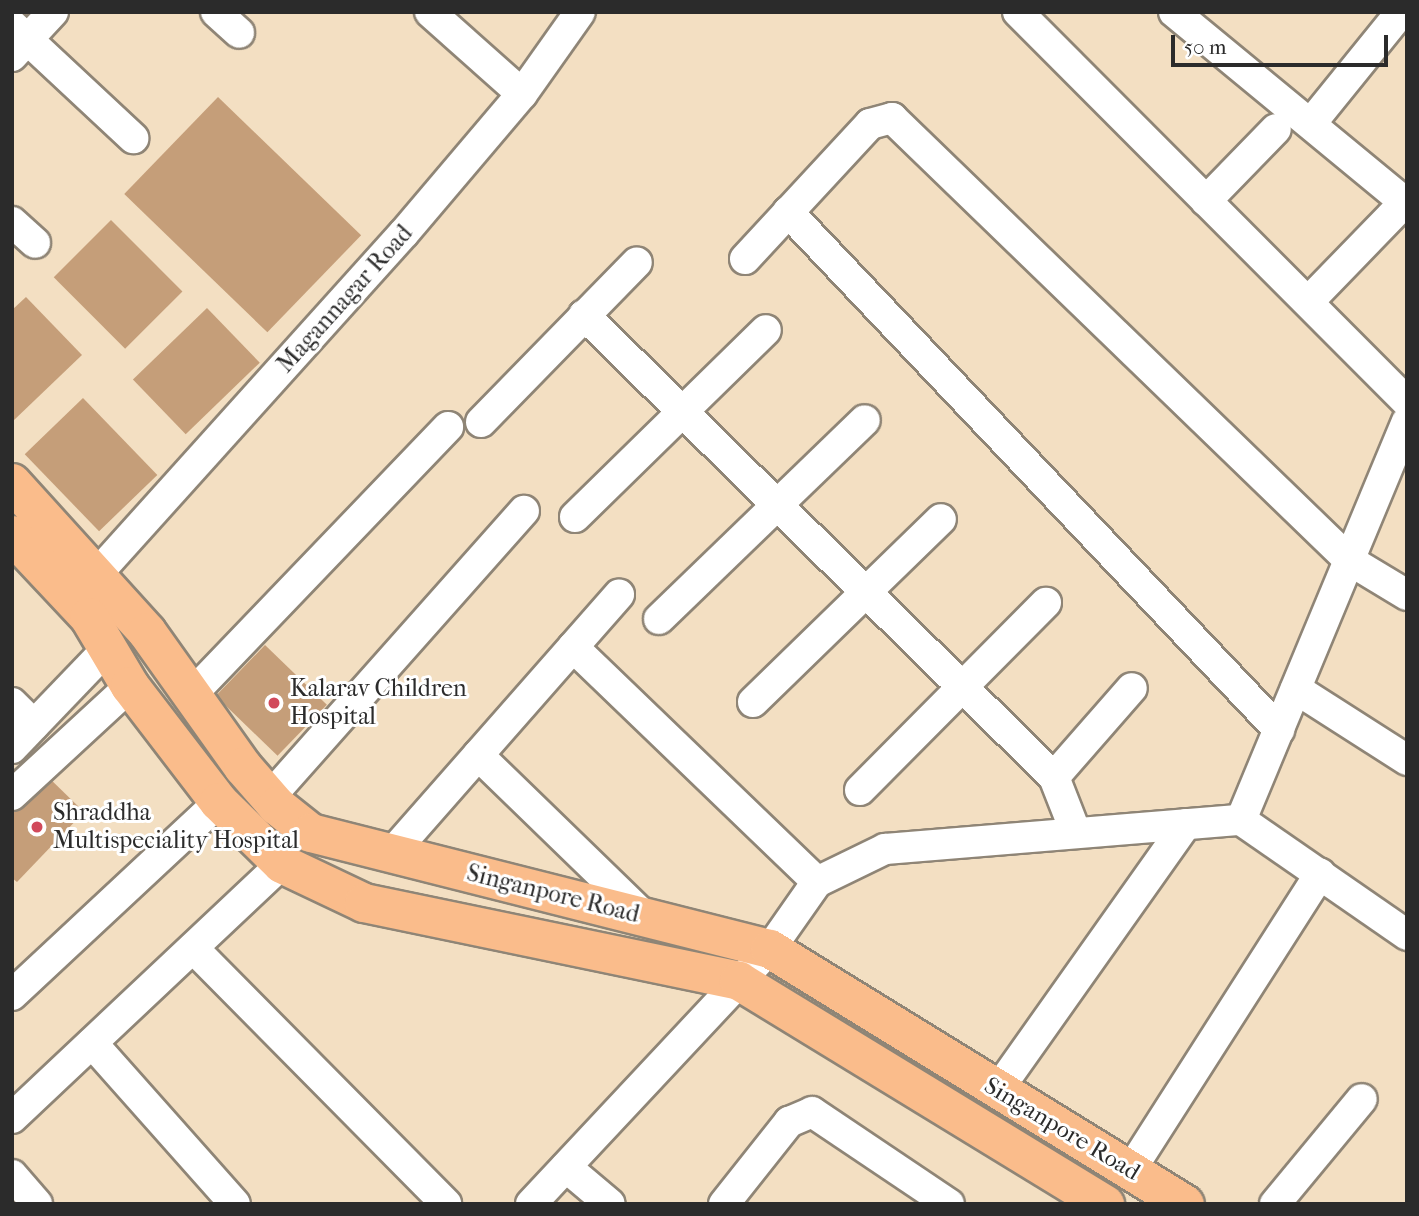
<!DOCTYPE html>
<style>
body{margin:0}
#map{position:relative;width:1419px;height:1216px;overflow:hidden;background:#f3dfc2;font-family:"IM FELL French Canon",serif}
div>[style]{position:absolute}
.building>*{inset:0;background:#c59e79;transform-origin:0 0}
.roads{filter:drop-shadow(2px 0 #8f8576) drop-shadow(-2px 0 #8f8576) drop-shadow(0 2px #8f8576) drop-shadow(0 -2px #8f8576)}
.minor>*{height:30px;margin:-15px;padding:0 15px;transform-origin:15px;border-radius:15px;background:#fff}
.major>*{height:38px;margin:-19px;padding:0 19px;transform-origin:19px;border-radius:19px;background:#fabc8b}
.dots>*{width:19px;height:19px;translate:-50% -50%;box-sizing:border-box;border:4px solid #fff;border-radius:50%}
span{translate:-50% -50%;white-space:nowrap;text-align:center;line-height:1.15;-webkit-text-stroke:6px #fff;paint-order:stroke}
.street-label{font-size:24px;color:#2b2b2b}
.poi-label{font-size:24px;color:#2b2b2b}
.left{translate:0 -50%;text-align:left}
.frame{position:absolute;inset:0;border:14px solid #2b2b2b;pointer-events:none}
.scale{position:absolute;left:1171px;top:35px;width:217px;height:32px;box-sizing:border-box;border:4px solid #2b2b2b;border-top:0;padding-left:9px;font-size:21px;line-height:24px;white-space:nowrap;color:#2b2b2b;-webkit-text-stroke:5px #fff;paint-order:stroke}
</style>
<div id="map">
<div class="building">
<i style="left:218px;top:97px;width:199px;height:135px;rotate:44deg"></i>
<i style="left:111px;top:220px;width:101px;height:81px;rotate:45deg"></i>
<i style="clip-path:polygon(26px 297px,82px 355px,12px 422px,12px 310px)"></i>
<i style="left:207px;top:308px;width:76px;height:103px;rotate:46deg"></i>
<i style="left:83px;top:398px;width:107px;height:81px;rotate:46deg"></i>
<i style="left:265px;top:645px;width:86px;height:71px;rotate:44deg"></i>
<i style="clip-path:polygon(43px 772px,84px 812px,17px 882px,12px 878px,12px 804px)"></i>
</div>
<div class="roads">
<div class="minor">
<i style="left:216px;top:12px;width:31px;rotate:42deg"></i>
<i style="left:430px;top:12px;width:123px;rotate:41.7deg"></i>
<i style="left:1018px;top:12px;width:551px;rotate:45.07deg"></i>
<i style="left:1174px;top:12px;width:302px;rotate:39.5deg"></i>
<i style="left:12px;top:25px;width:166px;rotate:43deg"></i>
<i style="left:12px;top:56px;width:60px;rotate:-47deg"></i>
<i style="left:1312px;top:122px;width:141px;rotate:-51deg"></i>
<i style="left:1206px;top:201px;width:100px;rotate:-45.8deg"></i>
<i style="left:788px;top:212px;width:714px;rotate:46.53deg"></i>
<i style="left:12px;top:222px;width:31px;rotate:42deg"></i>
<i style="left:745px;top:259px;width:184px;rotate:-47.2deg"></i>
<i style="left:870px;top:124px;width:23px;rotate:-15deg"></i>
<i style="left:892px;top:118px;width:636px;rotate:44.04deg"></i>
<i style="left:1349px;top:560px;width:68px;rotate:31.1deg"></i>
<i style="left:1308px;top:302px;width:139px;rotate:-45.9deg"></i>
<i style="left:584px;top:315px;width:659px;rotate:44.51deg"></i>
<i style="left:1054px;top:777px;width:60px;rotate:68.6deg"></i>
<i style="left:481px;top:422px;width:223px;rotate:-45.7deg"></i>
<i style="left:575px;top:517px;width:267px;rotate:-44.4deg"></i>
<i style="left:96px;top:575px;width:460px;rotate:-48deg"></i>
<i style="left:404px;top:233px;width:182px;rotate:-49.7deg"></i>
<i style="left:522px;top:94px;width:100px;rotate:-54.7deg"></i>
<i style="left:659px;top:619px;width:286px;rotate:-44deg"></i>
<i style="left:573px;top:647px;width:339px;rotate:43.9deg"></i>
<i style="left:1296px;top:689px;width:132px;rotate:32.6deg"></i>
<i style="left:192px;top:694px;width:370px;rotate:-46.2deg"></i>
<i style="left:753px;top:702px;width:262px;rotate:-44.2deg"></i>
<i style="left:12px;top:703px;width:31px;rotate:45deg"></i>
<i style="left:12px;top:748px;width:136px;rotate:-46.2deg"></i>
<i style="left:478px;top:755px;width:233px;rotate:44.1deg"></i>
<i style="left:1054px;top:777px;width:118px;rotate:-48.8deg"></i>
<i style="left:860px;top:790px;width:264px;rotate:-45.2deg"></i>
<i style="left:12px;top:795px;width:161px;rotate:-42.7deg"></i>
<i style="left:269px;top:798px;width:384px;rotate:-48.4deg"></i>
<i style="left:1241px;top:820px;width:202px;rotate:34.7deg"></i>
<i style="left:392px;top:853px;width:344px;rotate:-48.7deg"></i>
<i style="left:193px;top:948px;width:360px;rotate:45.3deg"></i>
<i style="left:12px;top:995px;width:283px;rotate:-43deg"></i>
<i style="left:92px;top:1043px;width:215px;rotate:48.4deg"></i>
<i style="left:997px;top:1091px;width:327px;rotate:-54.7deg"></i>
<i style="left:12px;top:1118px;width:371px;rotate:-43.3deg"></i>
<i style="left:566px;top:1167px;width:57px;rotate:40.1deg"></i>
<i style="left:1130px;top:1171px;width:353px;rotate:-57.4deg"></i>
<i style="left:12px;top:1175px;width:38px;rotate:49deg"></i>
<i style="left:531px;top:1204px;width:349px;rotate:-46.9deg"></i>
<i style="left:770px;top:949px;width:82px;rotate:-55deg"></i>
<i style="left:817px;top:882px;width:76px;rotate:-25.9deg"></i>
<i style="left:885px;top:849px;width:357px;rotate:-4.7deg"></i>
<i style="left:1241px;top:820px;width:431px;rotate:-67.4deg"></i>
<i style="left:724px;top:1204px;width:105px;rotate:-51.6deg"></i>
<i style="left:789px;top:1122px;width:25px;rotate:-23deg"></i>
<i style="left:812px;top:1112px;width:165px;rotate:33.9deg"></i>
<i style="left:1275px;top:1204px;width:136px;rotate:-50.4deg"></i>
</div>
<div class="major">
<i style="left:12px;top:483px;width:201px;rotate:47.8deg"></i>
<i style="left:147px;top:632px;width:166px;rotate:54.6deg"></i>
<i style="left:243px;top:767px;width:52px;rotate:48.9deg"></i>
<i style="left:277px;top:806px;width:43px;rotate:38.5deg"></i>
<i style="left:311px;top:833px;width:473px;rotate:14.2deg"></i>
<i style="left:770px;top:949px;width:487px;rotate:31.6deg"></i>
<i style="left:12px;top:535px;width:112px;rotate:46.8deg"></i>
<i style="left:89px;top:617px;width:80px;rotate:59.3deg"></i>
<i style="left:130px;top:686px;width:146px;rotate:52.5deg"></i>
<i style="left:219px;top:802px;width:88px;rotate:44.5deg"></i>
<i style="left:282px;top:864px;width:91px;rotate:25.4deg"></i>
<i style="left:364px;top:903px;width:383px;rotate:11.7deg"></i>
<i style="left:739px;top:981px;width:429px;rotate:31.4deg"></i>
</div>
</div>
<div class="dots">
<i style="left:274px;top:703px;background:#d1495b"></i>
<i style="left:37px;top:827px;background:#d1495b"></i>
</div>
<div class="street-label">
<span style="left:345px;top:299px;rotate:-48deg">Magannagar Road</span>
<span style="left:553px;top:894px;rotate:14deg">Singanpore Road</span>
<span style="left:1062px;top:1129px;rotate:31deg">Singanpore Road</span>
</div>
<div class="poi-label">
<span class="left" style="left:290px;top:703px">Kalarav Children<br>Hospital</span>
<span class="left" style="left:53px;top:827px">Shraddha<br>Multispeciality Hospital</span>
</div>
<div class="frame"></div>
<div class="scale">50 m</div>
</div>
